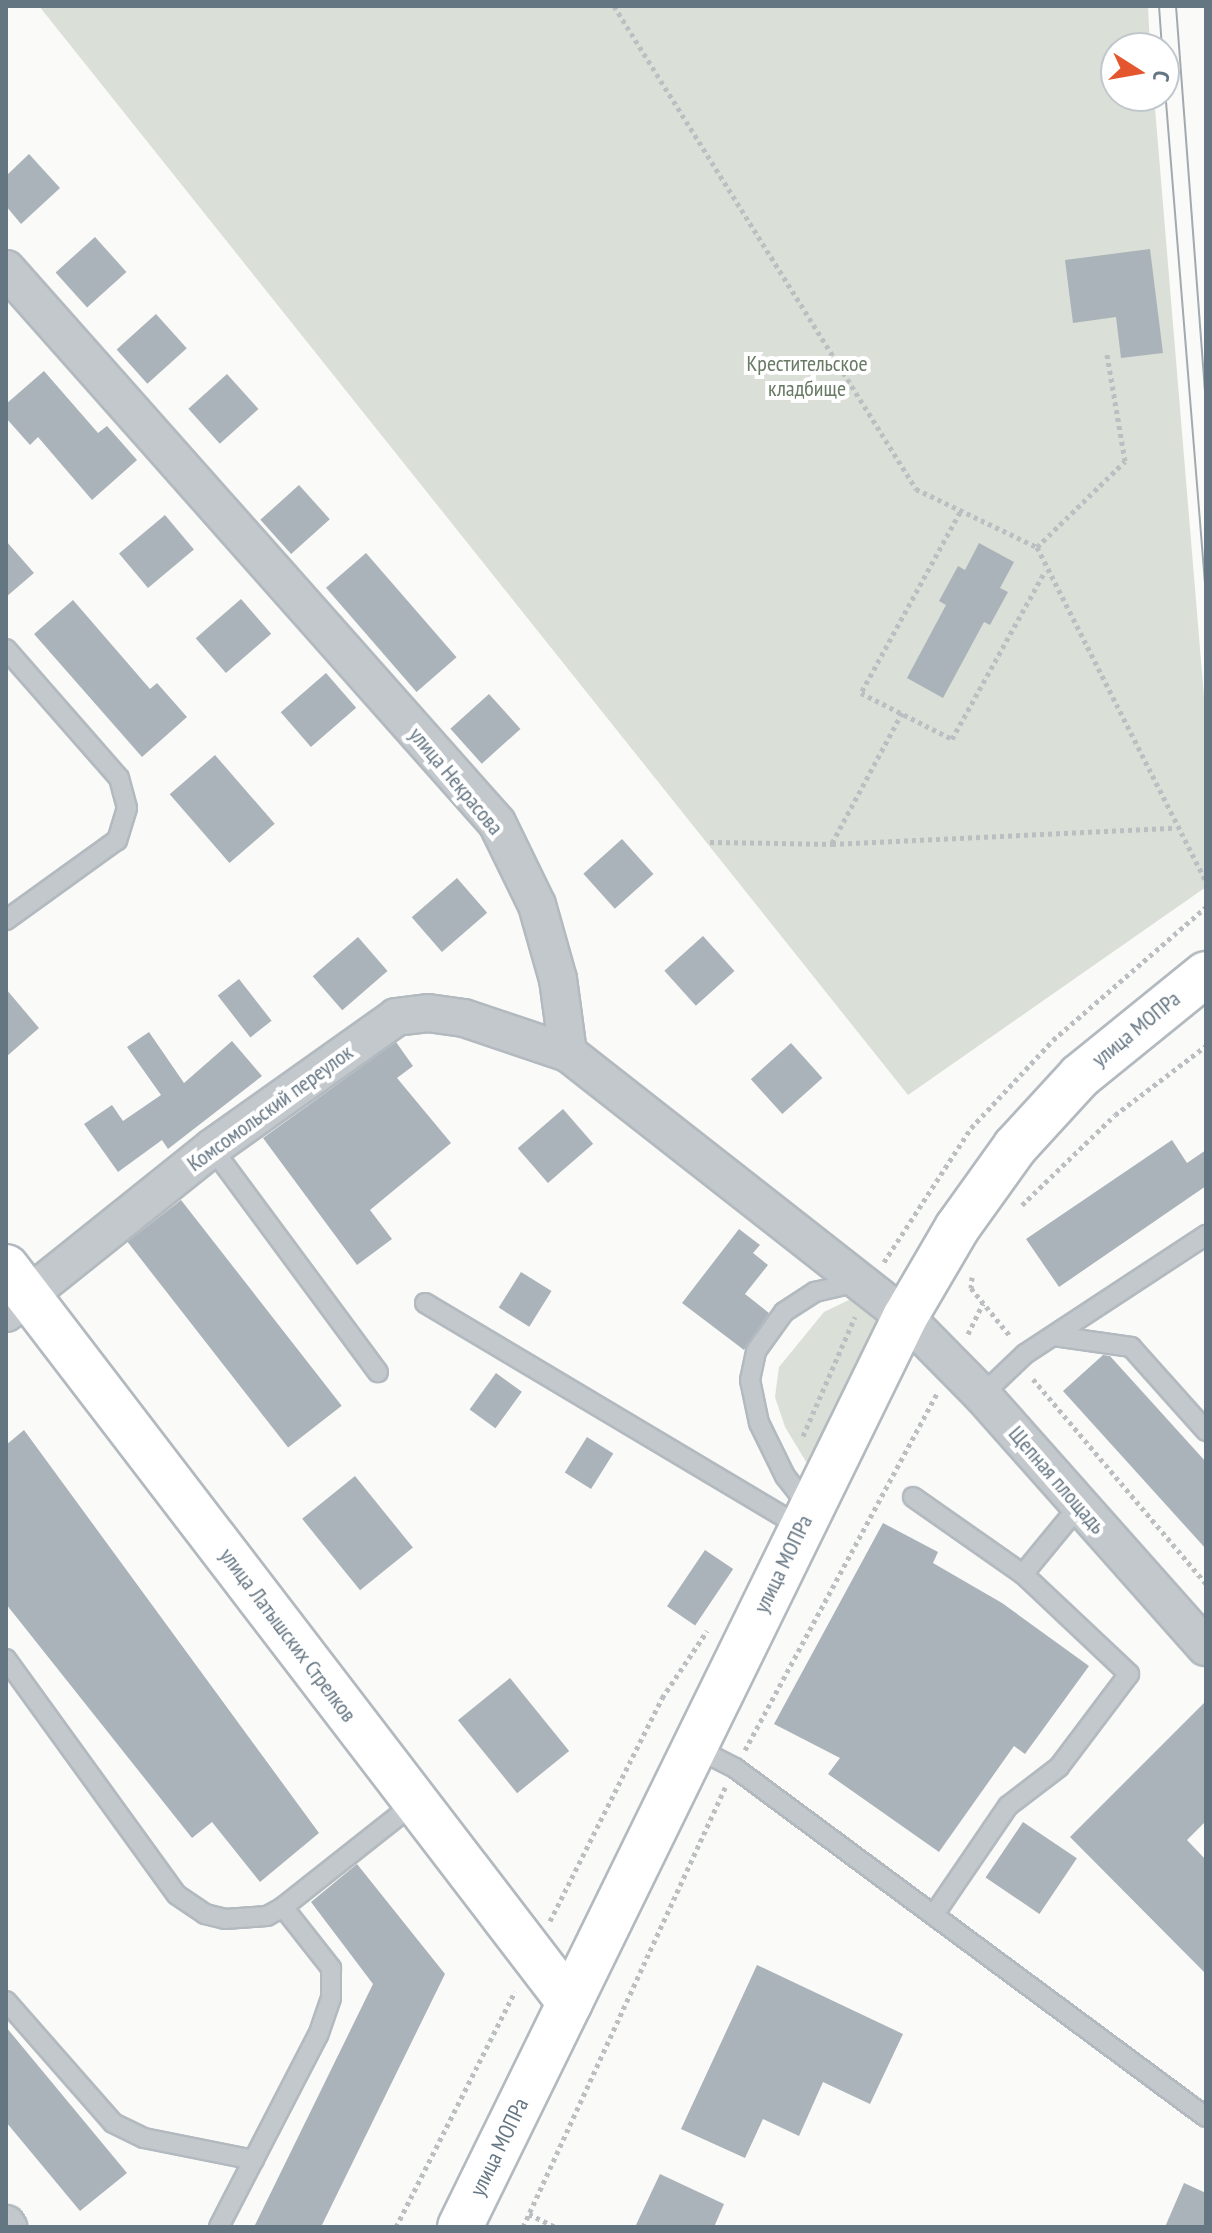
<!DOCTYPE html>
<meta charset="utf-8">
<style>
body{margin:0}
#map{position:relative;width:1212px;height:2233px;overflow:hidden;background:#fafaf8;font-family:"PT Sans Narrow",sans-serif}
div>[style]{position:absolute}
.green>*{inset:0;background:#dadfd7}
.building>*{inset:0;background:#aab3b9;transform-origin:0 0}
.path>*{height:5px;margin-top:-2.5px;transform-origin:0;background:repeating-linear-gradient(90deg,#bbbfc2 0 4px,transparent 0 8px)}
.roads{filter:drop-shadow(2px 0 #b3babf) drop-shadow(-2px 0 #b3babf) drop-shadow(0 2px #b3babf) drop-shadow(0 -2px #b3babf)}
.lane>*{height:18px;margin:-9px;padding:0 9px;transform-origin:9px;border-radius:9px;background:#c3c8cc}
.street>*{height:36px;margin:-18px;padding:0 18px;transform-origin:18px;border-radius:18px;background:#c3c8cc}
.secondary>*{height:44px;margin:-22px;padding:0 22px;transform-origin:22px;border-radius:22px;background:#fff}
.tram>*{height:2px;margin:-1px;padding:0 1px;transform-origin:1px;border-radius:1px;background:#a2aab0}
span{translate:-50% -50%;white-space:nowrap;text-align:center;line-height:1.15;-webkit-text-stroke:8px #fff;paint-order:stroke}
.park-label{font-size:22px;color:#687a64}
.street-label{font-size:22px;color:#657683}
.frame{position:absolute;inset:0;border:8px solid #657683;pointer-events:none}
.north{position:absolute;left:1100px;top:32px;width:80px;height:80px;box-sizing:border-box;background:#fff;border:2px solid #c1c8cd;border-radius:50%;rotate:101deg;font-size:22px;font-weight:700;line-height:32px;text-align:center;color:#657683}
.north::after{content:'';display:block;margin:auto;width:28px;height:36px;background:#e4572e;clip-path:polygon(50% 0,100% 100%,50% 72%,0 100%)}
</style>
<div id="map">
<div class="green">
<i style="clip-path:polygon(39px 6px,1148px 6px,1150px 48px,1116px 48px,1116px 96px,1154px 96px,1206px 721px,1206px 887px,908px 1095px)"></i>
<i style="clip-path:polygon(855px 1297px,881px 1318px,808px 1465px,785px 1427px,775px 1397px,779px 1367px,824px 1312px)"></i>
</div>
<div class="building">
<i style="clip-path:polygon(29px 154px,60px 188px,21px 224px,6px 206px,6px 176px)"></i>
<i style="left:95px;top:237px;width:47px;height:53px;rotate:48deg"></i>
<i style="clip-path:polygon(1150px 249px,1163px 353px,1121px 358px,1116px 317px,1073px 323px,1065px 260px)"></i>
<i style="left:156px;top:314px;width:46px;height:53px;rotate:48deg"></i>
<i style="clip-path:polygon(44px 371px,98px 433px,107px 426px,137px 460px,92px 500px,38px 437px,30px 445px,6px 418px,6px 404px)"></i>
<i style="left:227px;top:374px;width:47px;height:52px;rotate:48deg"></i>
<i style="left:299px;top:485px;width:46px;height:52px;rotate:48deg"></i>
<i style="left:165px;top:515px;width:45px;height:60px;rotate:50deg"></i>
<i style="clip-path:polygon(6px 541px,34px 573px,6px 597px)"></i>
<i style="clip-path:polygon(979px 543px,1014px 562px,1000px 588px,1008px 592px,990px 625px,984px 622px,943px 698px,907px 678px,946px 605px,939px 601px,958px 566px,965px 570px)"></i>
<i style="left:366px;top:553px;width:138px;height:53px;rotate:49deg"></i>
<i style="left:241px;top:599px;width:46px;height:60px;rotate:49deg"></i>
<i style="clip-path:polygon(73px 600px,150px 689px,157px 683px,187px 717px,142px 757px,34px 634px)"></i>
<i style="left:326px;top:673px;width:46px;height:60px;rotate:49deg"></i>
<i style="left:489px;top:694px;width:47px;height:52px;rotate:48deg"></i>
<i style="left:215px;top:755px;width:91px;height:60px;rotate:49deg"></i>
<i style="left:622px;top:839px;width:47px;height:52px;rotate:48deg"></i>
<i style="left:457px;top:878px;width:46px;height:60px;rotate:49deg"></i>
<i style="left:703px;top:936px;width:47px;height:52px;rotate:48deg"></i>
<i style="left:358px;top:937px;width:45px;height:60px;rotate:49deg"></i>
<i style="left:239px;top:979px;width:53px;height:27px;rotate:52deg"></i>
<i style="clip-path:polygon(6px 989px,39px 1028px,6px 1057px)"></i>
<i style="clip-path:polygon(149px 1032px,184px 1083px,232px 1041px,262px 1076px,168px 1149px,162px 1140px,118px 1172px,84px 1124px,112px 1105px,123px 1121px,161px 1095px,127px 1047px)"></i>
<i style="clip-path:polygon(396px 1042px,413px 1066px,397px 1078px,451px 1143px,370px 1210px,392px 1239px,357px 1265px,263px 1138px)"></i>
<i style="left:791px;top:1043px;width:47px;height:54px;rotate:48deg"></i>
<i style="left:563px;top:1109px;width:46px;height:60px;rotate:49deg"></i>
<i style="clip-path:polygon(1172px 1140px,1187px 1163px,1206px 1150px,1206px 1186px,1059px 1287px,1026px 1239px)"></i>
<i style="left:181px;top:1200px;width:261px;height:68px;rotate:52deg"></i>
<i style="clip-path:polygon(739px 1229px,760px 1245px,753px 1253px,768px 1265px,745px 1294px,769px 1313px,744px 1350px,682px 1303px)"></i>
<i style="left:521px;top:1272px;width:36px;height:42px;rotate:32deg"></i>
<i style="clip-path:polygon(1103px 1355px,1110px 1356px,1206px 1462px,1206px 1549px,1063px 1391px)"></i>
<i style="left:496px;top:1373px;width:32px;height:45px;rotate:36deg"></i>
<i style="clip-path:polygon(24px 1430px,319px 1833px,260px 1882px,212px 1822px,192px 1838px,6px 1604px,6px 1445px)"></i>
<i style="left:587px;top:1437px;width:31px;height:42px;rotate:32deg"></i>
<i style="left:355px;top:1476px;width:92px;height:68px;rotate:51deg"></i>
<i style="clip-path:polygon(883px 1523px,938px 1552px,933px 1563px,1002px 1603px,1089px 1666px,1025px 1754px,1014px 1746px,939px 1852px,828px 1774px,840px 1758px,774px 1724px)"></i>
<i style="left:705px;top:1550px;width:34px;height:68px;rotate:34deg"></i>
<i style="left:510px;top:1678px;width:94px;height:67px;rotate:51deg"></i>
<i style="clip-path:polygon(1206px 1701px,1206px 1821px,1187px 1840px,1206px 1860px,1206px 1974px,1070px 1837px)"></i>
<i style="left:1023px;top:1822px;width:65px;height:67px;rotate:34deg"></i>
<i style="clip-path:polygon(357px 1864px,445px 1974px,321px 2227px,254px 2227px,373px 1984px,311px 1902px)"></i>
<i style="clip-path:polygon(757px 1965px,903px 2034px,870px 2104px,823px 2082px,799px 2136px,763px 2119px,745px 2158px,681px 2129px)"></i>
<i style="clip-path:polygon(6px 2027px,127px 2173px,80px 2211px,6px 2122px)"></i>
<i style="clip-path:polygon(660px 2174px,724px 2204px,714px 2227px,635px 2227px)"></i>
<i style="clip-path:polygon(1184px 2183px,1206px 2193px,1206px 2227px,1165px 2227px)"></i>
</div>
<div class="path">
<i style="left:614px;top:6px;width:570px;rotate:57.98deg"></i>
<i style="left:916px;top:489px;width:134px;rotate:25.6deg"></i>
<i style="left:1037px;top:547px;width:375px;rotate:63.2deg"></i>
<i style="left:960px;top:512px;width:206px;rotate:118.7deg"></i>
<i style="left:861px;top:693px;width:102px;rotate:26.8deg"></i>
<i style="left:952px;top:739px;width:192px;rotate:-61deg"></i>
<i style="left:1037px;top:547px;width:123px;rotate:-44.3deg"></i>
<i style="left:1125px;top:461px;width:108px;rotate:-99.6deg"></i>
<i style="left:710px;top:842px;width:122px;rotate:0.9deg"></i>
<i style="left:832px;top:844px;width:343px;rotate:-2.7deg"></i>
<i style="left:832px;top:843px;width:148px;rotate:-61.7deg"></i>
<i style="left:1022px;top:1205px;width:129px;rotate:-44.1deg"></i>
<i style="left:1115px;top:1115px;width:114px;rotate:-37.2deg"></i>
<i style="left:884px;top:1262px;width:160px;rotate:-57deg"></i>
<i style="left:971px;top:1128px;width:120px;rotate:-47deg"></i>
<i style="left:1053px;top:1040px;width:203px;rotate:-41deg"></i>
<i style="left:972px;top:1277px;width:11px;rotate:95deg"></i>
<i style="left:971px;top:1288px;width:63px;rotate:50.8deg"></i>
<i style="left:968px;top:1334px;width:34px;rotate:-64deg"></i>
<i style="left:1033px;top:1379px;width:268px;rotate:49.8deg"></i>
<i style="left:803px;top:1436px;width:130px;rotate:-66.4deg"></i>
<i style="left:745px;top:1750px;width:405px;rotate:-61.7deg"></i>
<i style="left:550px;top:1921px;width:250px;rotate:-63.3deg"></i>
<i style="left:662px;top:1698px;width:81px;rotate:-56.1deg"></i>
<i style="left:529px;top:2214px;width:30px;rotate:26deg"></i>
<i style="left:396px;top:2227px;width:264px;rotate:-63.2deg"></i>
<i style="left:523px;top:2227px;width:484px;rotate:-65.3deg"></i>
</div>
<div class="roads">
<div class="lane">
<i style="left:6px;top:649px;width:171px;rotate:48.8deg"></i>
<i style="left:119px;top:778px;width:31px;rotate:75deg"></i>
<i style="left:127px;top:808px;width:34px;rotate:107deg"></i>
<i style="left:117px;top:840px;width:137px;rotate:144.2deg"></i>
<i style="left:212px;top:1148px;width:279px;rotate:53.5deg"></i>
<i style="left:425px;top:1303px;width:438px;rotate:30.8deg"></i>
<i style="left:1054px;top:1336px;width:78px;rotate:8.1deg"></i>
<i style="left:1131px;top:1347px;width:113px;rotate:48.2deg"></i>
<i style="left:982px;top:1395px;width:59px;rotate:-43.6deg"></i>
<i style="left:1025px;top:1354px;width:217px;rotate:-33.3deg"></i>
<i style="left:913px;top:1497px;width:134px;rotate:35deg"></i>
<i style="left:1023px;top:1574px;width:146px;rotate:43.3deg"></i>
<i style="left:1129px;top:1674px;width:116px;rotate:127deg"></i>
<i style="left:1059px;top:1767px;width:64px;rotate:142.6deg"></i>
<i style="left:1008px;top:1806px;width:130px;rotate:124.3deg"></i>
<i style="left:810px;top:1508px;width:41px;rotate:-128deg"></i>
<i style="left:785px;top:1476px;width:59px;rotate:-116.1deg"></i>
<i style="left:759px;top:1423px;width:44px;rotate:-101.8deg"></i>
<i style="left:750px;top:1380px;width:30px;rotate:-78deg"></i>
<i style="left:756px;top:1351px;width:48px;rotate:-54.3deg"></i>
<i style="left:784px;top:1312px;width:37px;rotate:-33deg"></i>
<i style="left:815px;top:1292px;width:44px;rotate:-13.1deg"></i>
<i style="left:1023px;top:1574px;width:88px;rotate:-50.5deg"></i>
<i style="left:6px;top:1659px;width:291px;rotate:54.1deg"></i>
<i style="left:177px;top:1895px;width:34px;rotate:34deg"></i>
<i style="left:205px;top:1914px;width:21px;rotate:14deg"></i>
<i style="left:225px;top:1919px;width:42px;rotate:-4.1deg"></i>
<i style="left:267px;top:1916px;width:18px;rotate:-29deg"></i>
<i style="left:283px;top:1907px;width:78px;rotate:51.8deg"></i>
<i style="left:331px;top:1968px;width:30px;rotate:90deg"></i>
<i style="left:331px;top:1998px;width:39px;rotate:109deg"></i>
<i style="left:318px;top:2035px;width:216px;rotate:117.3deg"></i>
<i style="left:694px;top:1747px;width:46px;rotate:27.1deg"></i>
<i style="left:735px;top:1768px;width:586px;rotate:36.54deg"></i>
<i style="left:283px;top:1907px;width:169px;rotate:-38.3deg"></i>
<i style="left:6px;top:2001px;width:162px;rotate:48.7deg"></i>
<i style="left:113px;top:2123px;width:34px;rotate:26deg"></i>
<i style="left:144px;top:2138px;width:112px;rotate:11.3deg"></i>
</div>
<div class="street">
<i style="left:6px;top:269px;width:740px;rotate:48.45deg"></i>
<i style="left:497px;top:823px;width:91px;rotate:64deg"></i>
<i style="left:537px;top:905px;width:77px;rotate:74.2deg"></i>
<i style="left:558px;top:979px;width:75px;rotate:82.3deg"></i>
<i style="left:568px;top:1053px;width:428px;rotate:38.1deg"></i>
<i style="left:905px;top:1317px;width:110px;rotate:45.4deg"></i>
<i style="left:982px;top:1395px;width:337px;rotate:48.4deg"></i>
<i style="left:6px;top:1313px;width:264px;rotate:-38.7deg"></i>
<i style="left:212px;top:1148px;width:226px;rotate:-35.4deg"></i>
<i style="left:396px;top:1017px;width:32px;rotate:-7deg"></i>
<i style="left:428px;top:1013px;width:36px;rotate:8deg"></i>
<i style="left:464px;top:1018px;width:110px;rotate:18.6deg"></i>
<i style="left:6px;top:2224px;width:4px;rotate:56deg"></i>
</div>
<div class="secondary">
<i style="left:6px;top:1267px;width:927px;rotate:52.54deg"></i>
<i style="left:460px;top:2227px;width:1013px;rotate:-63.94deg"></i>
<i style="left:905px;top:1317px;width:103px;rotate:-59.7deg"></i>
<i style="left:957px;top:1228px;width:100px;rotate:-54.4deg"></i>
<i style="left:1015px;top:1147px;width:96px;rotate:-47.5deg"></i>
<i style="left:1080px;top:1076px;width:162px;rotate:-39deg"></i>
</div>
</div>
<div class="tram">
<i style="left:1159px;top:6px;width:42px;rotate:85.9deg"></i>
<i style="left:1176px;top:6px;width:401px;rotate:85.7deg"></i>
<i style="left:1164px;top:77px;width:521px;rotate:85.37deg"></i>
</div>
<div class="park-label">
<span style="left:807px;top:376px">Крестительское<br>кладбище</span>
</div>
<div class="street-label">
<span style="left:456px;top:781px;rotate:50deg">улица Некрасова</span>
<span style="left:1136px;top:1029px;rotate:-39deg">улица МОПРа</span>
<span style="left:270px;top:1108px;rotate:-36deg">Комсомольский переулок</span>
<span style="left:1057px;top:1480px;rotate:49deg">Щепная площадь</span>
<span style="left:783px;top:1564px;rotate:-64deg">улица МОПРа</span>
<span style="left:288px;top:1635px;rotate:53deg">улица Латышских Стрелков</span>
<span style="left:499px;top:2147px;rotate:-64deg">улица МОПРа</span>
</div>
<div class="frame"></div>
<div class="north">С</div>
</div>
